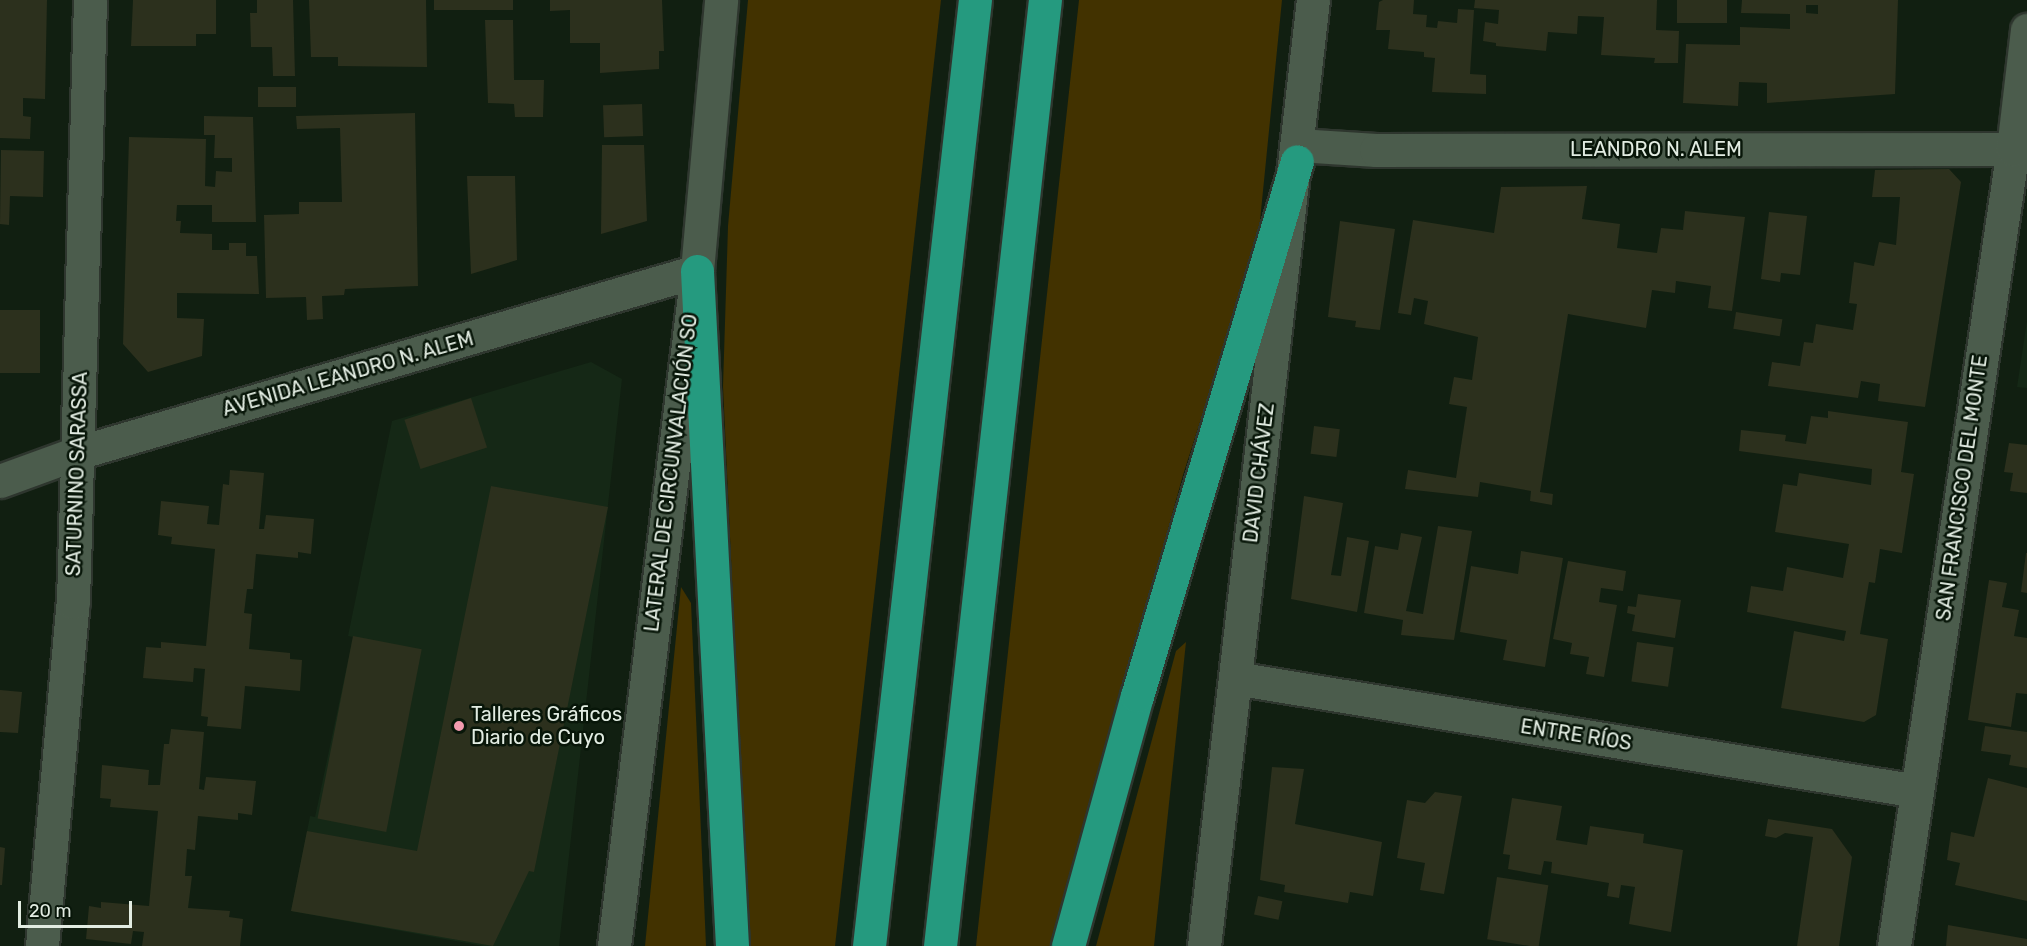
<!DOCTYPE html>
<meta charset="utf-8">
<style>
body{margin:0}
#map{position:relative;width:2027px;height:946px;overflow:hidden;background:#111f11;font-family:Rubik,sans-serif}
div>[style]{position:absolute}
.built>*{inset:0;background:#152816}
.green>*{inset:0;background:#423200}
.building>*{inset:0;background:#2c301d;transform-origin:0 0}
.roads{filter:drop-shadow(2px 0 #2e362e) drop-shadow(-2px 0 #2e362e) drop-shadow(0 2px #2e362e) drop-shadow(0 -2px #2e362e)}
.minor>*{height:33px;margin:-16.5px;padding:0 16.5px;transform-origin:16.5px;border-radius:16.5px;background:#4b5c4c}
.highway>*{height:33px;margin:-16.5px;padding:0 16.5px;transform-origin:16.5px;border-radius:16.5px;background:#259a7f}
.dots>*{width:16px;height:16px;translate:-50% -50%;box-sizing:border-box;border:3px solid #081609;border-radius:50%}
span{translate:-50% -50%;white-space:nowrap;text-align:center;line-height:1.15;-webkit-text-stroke:5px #081609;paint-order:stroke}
.street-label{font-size:20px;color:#e2ece2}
.poi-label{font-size:20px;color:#e2ece2}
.left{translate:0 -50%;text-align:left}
.scale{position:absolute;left:18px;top:901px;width:114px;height:27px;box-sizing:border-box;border:3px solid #e2ece2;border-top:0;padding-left:8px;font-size:18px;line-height:21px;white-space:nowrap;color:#e2ece2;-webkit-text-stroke:4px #081609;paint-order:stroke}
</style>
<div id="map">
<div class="built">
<i style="clip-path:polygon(2027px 321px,2027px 388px,2017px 387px)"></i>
<i style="clip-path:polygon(591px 362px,622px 379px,559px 946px,483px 946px,291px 911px,310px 816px,315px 817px,353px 637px,348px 636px,392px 421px)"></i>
</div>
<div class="green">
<i style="clip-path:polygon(748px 0,941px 0,835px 946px,749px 946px,723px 386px,728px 226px)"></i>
<i style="clip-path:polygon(1079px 0,1282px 0,1258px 241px,1183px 475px,1053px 946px,976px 946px)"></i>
<i style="clip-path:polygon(681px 587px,691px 603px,706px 946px,645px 946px)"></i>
<i style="clip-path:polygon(1186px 642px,1154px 946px,1096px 946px,1176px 651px)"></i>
</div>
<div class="building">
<i style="clip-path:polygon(0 0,47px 0,45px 99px,23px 98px,23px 116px,31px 117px,30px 139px,0 138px)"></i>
<i style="clip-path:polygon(133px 0,216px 0,216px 34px,196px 34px,196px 46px,131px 46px)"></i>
<i style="clip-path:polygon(257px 0,293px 0,295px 76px,273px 76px,272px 47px,251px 47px,250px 13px,257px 13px)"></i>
<i style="clip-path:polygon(309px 0,426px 0,427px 67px,338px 66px,338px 57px,311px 57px)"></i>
<i style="left:434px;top:0;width:79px;height:10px"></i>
<i style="clip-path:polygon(550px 0,662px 0,664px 51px,659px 51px,659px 69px,600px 73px,600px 43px,570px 43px,570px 10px,550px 11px)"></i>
<i style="clip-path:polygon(1383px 0,1414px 0,1413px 14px,1427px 15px,1426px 27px,1437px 28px,1438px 21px,1457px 23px,1458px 9px,1474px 10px,1470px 74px,1486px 75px,1486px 94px,1432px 92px,1435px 58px,1424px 57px,1424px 52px,1388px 49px,1390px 30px,1376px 30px,1379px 2px)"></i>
<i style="clip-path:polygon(1475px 0,1657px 0,1656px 30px,1679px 31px,1678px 63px,1654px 63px,1655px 58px,1601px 55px,1604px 17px,1578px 16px,1577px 34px,1548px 32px,1546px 51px,1496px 46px,1496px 43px,1483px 41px,1485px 22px,1498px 24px,1499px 10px,1474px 8px)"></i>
<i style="left:1677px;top:0;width:50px;height:23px"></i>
<i style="clip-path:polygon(evenodd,1742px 0,1898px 0,1895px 94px,1767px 103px,1767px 83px,1739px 82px,1738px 106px,1683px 103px,1686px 44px,1740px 45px,1740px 27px,1790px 29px,1790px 14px,1741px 13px,1742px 0,1806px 5px,1818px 5px,1818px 14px,1806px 13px,1806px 5px)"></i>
<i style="clip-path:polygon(485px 20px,513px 20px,514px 80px,544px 80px,543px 117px,515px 117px,514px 104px,488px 103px)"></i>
<i style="left:258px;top:87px;width:38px;height:20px"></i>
<i style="left:642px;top:104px;width:32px;height:39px;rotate:88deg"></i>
<i style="clip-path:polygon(415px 113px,418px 286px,345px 289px,344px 295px,322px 296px,323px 319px,307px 320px,306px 297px,266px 298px,264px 215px,299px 214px,299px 202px,342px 202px,340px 128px,297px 129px,296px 116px)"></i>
<i style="clip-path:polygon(204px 116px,253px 117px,256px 222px,212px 222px,212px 205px,177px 205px,176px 221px,181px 221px,180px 233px,212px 234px,212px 250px,229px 250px,229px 243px,246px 243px,246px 256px,257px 256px,259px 294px,177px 293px,177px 318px,204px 319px,202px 356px,148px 372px,123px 344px,129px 137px,206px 139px,205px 186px,215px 187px,216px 171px,232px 172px,232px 158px,214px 158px,215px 135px,204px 135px)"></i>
<i style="clip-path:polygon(602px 145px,644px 145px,647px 221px,601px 234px)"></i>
<i style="clip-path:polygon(1px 150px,44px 151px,43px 197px,10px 196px,9px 225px,0 224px)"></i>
<i style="clip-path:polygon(1949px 169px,1961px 182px,1925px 407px,1878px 401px,1880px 384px,1861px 381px,1858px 398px,1768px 386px,1772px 362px,1800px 366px,1804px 342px,1813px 343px,1816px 324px,1853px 330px,1857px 304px,1849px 303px,1854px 262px,1874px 266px,1879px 242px,1896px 245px,1900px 197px,1872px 197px,1875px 170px)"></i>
<i style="clip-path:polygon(467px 176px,515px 176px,517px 260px,471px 274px)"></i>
<i style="clip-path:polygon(1587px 186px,1582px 219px,1620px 224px,1617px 248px,1657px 253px,1661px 228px,1683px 230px,1685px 211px,1745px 217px,1732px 311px,1708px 308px,1711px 286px,1676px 281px,1675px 293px,1652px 290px,1646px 328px,1568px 314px,1540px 492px,1553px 494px,1552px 505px,1530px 501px,1531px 491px,1480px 482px,1478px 497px,1405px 489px,1408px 470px,1456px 478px,1467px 407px,1449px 404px,1454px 377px,1472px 380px,1478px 337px,1424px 324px,1428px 301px,1414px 298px,1411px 315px,1398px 313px,1413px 220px,1494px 233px,1501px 187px)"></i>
<i style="clip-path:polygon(1769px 212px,1807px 216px,1800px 275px,1781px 273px,1780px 282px,1761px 279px)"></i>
<i style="clip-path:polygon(1340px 221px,1395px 229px,1380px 330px,1355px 327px,1356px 321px,1328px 317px)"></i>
<i style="left:0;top:310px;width:40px;height:63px"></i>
<i style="left:1736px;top:312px;width:47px;height:17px;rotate:9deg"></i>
<i style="left:471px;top:398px;width:52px;height:70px;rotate:72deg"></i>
<i style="clip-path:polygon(1828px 411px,1908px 422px,1901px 472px,1914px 474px,1902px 553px,1880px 549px,1875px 583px,1869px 582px,1860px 634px,1888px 639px,1876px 715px,1864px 722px,1781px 708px,1794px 631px,1844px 641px,1846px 631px,1747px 612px,1751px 586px,1783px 591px,1787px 567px,1843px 578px,1849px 544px,1775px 532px,1783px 484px,1797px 486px,1799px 473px,1871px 485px,1872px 469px,1739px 451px,1741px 430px,1786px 435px,1785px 441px,1806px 444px,1811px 416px,1828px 418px)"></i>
<i style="left:1314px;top:426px;width:26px;height:28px;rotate:7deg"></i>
<i style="clip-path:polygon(2009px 443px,2027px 445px,2027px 493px,2010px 491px,2013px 473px,2004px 472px)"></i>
<i style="clip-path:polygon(230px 470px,264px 473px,259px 529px,264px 529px,266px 515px,314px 519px,311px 554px,298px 552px,298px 558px,256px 554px,253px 589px,247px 589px,244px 613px,252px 614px,249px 649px,290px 653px,290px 659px,302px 660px,300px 691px,245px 686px,241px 729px,207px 726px,208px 717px,201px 716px,205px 669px,194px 668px,193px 682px,143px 678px,146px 647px,161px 648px,161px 642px,206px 646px,215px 549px,171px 544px,172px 537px,158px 535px,161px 501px,209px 506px,207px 524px,219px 525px,223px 484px,229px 485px)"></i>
<i style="clip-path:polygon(491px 486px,608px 507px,534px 872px,529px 871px,493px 946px,291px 911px,307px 831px,417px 851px)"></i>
<i style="clip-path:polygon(1304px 496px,1343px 503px,1331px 575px,1341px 576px,1347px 537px,1369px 541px,1357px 612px,1291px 599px)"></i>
<i style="clip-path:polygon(1438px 526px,1472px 531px,1454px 640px,1401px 635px,1403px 620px,1364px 613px,1375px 546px,1398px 550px,1401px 533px,1422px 537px,1406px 611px,1423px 614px)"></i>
<i style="clip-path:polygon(1521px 551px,1563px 558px,1545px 667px,1503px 660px,1507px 640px,1460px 632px,1471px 566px,1518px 574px)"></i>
<i style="clip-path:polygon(2026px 553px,2027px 553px,2027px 593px,2021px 592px)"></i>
<i style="clip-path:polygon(1568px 561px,1626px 571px,1623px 591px,1601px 588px,1599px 602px,1617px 605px,1604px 677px,1586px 674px,1589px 657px,1570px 654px,1572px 643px,1553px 639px)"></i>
<i style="clip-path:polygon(1989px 580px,2007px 583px,2002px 607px,2019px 610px,2014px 636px,2027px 638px,2027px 694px,2016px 693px,2011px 727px,1968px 720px)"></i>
<i style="clip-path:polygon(1638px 594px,1681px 600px,1675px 638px,1632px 631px,1635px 615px,1627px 613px,1628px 606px,1636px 607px)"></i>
<i style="left:353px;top:636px;width:70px;height:186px;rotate:11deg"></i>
<i style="left:1637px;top:642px;width:37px;height:40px;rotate:8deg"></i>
<i style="clip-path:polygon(0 690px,22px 692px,18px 733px,0 732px)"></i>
<i style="clip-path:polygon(1985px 726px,2027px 732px,2027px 768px,2009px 765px,2011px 755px,1981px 751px)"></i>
<i style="clip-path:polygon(171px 729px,204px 732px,199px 789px,204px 790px,206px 777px,256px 781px,252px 815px,238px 813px,238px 820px,198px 816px,195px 850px,187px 849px,185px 876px,192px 876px,188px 908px,230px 911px,229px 917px,243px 919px,240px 946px,142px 946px,144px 932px,133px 931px,131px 944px,86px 939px,89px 906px,101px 908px,101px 902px,149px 906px,158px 811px,110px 807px,111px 799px,100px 798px,102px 765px,149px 770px,148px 785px,160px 785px,164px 744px,169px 744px)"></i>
<i style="clip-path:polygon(1272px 767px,1304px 769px,1295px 824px,1382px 842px,1373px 896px,1350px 892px,1348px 903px,1284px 892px,1285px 885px,1260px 880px)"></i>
<i style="clip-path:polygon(1988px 778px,2027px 788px,2027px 901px,1955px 885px,1960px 863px,1947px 860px,1951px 832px,1974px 837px)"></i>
<i style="clip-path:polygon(1435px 792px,1462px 796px,1444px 894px,1420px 890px,1425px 863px,1397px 858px,1407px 800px,1425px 803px)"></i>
<i style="clip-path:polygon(1512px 798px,1562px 806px,1556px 840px,1587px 845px,1590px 826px,1644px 834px,1643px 843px,1683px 850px,1671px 932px,1629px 924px,1635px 887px,1621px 885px,1619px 898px,1607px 896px,1609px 883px,1551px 873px,1552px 862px,1544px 861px,1541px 875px,1508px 869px,1510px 855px,1503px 854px)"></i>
<i style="clip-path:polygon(1768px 819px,1832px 829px,1852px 857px,1839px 946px,1797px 946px,1813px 837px,1785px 833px,1776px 838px,1765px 836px)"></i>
<i style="clip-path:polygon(0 847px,5px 848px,2px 885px,0 885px)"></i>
<i style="left:1497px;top:877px;width:52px;height:63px;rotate:9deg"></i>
<i style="left:1258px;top:896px;width:25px;height:19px;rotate:12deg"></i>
<i style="clip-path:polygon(1948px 925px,2027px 939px,2027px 946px,1946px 946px)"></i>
</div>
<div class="roads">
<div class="minor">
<i style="left:1298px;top:145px;width:78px;rotate:3.7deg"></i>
<i style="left:1376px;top:150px;width:637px;rotate:-0.09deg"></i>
<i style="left:0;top:481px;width:82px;rotate:-20deg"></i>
<i style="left:77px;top:453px;width:646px;rotate:-16.36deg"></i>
<i style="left:1235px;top:678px;width:691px;rotate:9.41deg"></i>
<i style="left:42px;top:946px;width:345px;rotate:-84.9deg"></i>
<i style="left:73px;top:602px;width:602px;rotate:-88.38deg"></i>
<i style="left:614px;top:946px;width:680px;rotate:-82.99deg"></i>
<i style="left:697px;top:271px;width:272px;rotate:-84.9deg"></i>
<i style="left:1204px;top:946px;width:952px;rotate:-83.43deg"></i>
<i style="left:1894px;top:946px;width:806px;rotate:-81.51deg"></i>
<i style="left:2013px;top:149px;width:120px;rotate:-83.3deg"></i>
</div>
<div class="highway">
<i style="left:697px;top:271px;width:676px;rotate:87.03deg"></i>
<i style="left:869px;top:946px;width:952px;rotate:-83.61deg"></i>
<i style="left:940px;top:946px;width:952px;rotate:-83.67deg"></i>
<i style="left:1068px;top:946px;width:259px;rotate:-74.6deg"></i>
<i style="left:1137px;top:696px;width:558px;rotate:-73.35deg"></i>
</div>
</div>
<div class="dots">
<i style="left:459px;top:726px;background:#f29aae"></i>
</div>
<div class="street-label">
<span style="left:1656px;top:149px">LEANDRO N. ALEM</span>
<span style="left:348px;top:374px;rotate:-16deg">AVENIDA LEANDRO N. ALEM</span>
<span style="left:671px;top:473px;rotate:-83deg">LATERAL DE CIRCUNVALACIÓN SO</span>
<span style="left:1259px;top:473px;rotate:-83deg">DAVID CHÁVEZ</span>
<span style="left:77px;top:474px;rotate:-88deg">SATURNINO SARASSA</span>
<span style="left:1962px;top:488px;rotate:-82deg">SAN FRANCISCO DEL MONTE</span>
<span style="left:1576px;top:735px;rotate:9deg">ENTRE RÍOS</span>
</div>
<div class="poi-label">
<span class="left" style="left:471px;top:726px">Talleres Gráficos<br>Diario de Cuyo</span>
</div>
<div class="scale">20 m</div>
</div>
